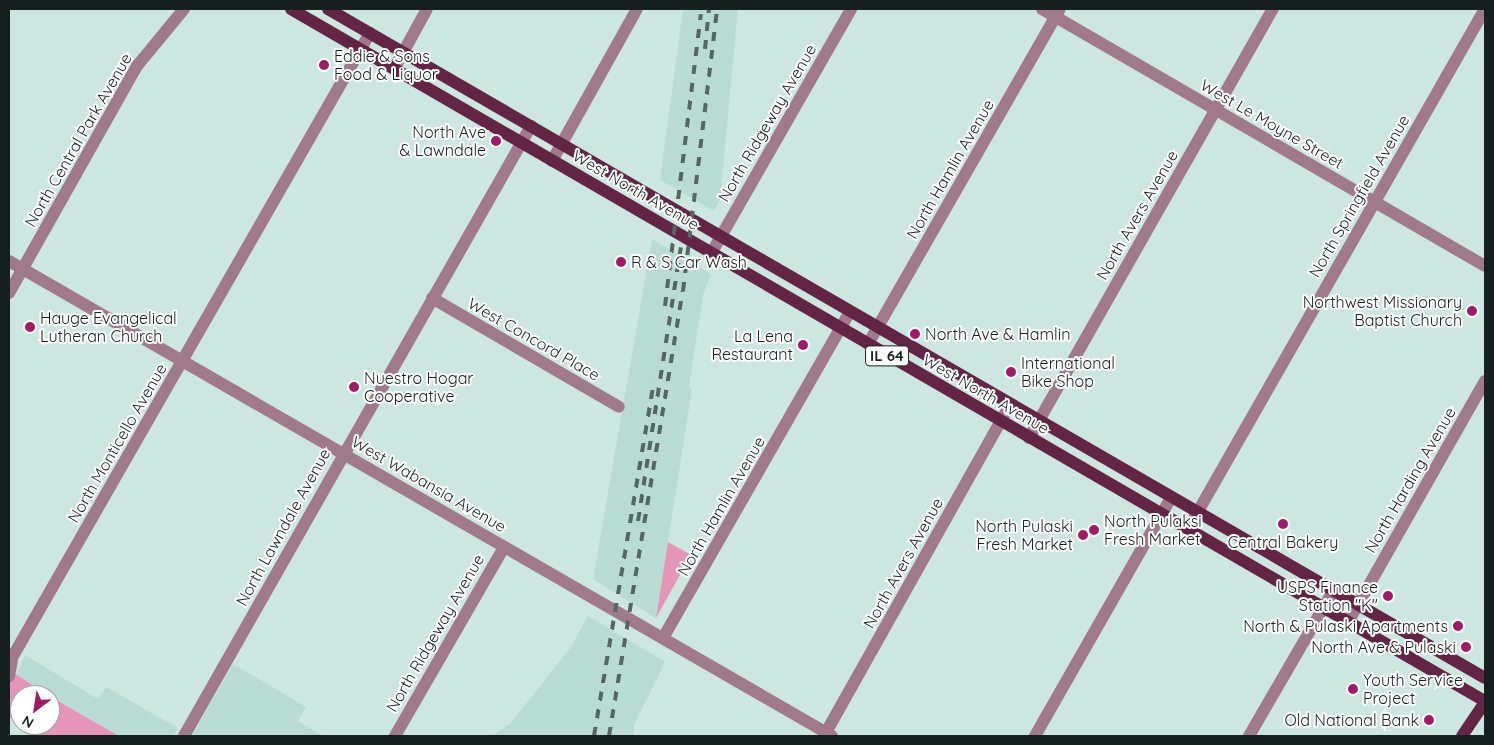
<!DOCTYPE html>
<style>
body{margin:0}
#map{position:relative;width:1494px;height:745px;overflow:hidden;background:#cbe7e0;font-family:Quicksand,sans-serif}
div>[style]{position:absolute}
.built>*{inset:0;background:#b8dcd3}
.green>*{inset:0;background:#e695ba}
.minor>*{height:12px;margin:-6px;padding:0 6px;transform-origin:6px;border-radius:6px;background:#a07a8a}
.major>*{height:12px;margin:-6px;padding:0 6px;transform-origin:6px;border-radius:6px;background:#642445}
.rail>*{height:4px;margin-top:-2px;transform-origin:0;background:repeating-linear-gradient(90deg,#566763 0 9px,transparent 0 18px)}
.dots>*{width:14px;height:14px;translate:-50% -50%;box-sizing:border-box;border:2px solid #fff;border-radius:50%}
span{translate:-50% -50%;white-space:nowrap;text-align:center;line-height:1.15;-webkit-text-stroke:4px #fff;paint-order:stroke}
.shield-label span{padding:1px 4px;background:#fff;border:1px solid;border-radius:4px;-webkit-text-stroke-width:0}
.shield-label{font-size:15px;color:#16201e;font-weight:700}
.poi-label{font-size:16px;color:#16201e}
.left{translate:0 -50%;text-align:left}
.right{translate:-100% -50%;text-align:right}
.street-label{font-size:16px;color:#16201e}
.frame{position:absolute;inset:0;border:10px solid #16201e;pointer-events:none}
.north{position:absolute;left:10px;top:685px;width:50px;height:50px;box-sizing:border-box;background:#fff;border:1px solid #a2a6a5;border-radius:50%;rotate:211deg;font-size:14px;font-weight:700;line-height:20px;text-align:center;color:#16201e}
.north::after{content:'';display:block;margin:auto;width:18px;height:22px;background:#a01a69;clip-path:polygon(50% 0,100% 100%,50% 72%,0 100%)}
</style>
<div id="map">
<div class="built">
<i style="clip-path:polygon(683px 9px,738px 9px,720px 200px,714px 211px,660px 180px)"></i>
<i style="clip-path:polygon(652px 239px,711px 274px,703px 295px,689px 387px,692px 389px,656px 618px,593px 579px)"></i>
<i style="clip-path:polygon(588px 616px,665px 662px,634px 725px,634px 736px,492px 736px,510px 724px,571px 647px)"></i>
<i style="clip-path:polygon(25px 655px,98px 699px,106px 687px,178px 728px,173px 736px,119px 736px,23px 680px,16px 675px)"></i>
<i style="clip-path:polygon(233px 664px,306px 707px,298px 721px,323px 736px,192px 736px)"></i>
</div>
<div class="green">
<i style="clip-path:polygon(668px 542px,691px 555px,656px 618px)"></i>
<i style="clip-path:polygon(9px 670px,48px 695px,20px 695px,20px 724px,9px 717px)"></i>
<i style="clip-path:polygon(50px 696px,84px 716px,119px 736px,42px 736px,22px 725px,50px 725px)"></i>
</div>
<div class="minor">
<i style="left:1042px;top:9px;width:512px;rotate:30.12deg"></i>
<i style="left:394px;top:69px;width:68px;rotate:-61.2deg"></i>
<i style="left:552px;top:161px;width:174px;rotate:-60.8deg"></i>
<i style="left:712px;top:252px;width:280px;rotate:-60.2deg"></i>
<i style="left:9px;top:261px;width:950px;rotate:29.99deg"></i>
<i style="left:9px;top:293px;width:261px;rotate:-60.6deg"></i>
<i style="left:137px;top:66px;width:74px;rotate:-50.5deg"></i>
<i style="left:432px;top:298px;width:216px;rotate:30.2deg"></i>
<i style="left:868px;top:344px;width:386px;rotate:-60.2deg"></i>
<i style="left:1029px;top:438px;width:494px;rotate:-60.4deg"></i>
<i style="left:1188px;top:529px;width:599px;rotate:-60.27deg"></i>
<i style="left:1348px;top:622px;width:277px;rotate:-60.4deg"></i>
<i style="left:663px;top:638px;width:376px;rotate:-60.2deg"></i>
<i style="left:9px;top:663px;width:726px;rotate:-60.19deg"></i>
<i style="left:9px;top:676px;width:15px;rotate:-79deg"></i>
<i style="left:184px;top:736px;width:702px;rotate:-60.37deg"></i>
<i style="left:395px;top:736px;width:218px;rotate:-60deg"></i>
<i style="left:824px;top:736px;width:380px;rotate:-60.7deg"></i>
<i style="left:1035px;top:736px;width:274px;rotate:-60.3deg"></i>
<i style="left:1249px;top:736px;width:168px;rotate:-59.9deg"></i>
</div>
<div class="major">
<i style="left:291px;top:9px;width:1380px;rotate:30.1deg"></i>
<i style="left:328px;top:9px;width:1336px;rotate:30.04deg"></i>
<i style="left:1462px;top:736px;width:41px;rotate:-55.9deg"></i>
</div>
<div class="rail">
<i style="left:705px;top:49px;width:40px;rotate:-84.3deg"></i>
<i style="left:665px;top:306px;width:294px;rotate:-83deg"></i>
<i style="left:638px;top:521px;width:277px;rotate:-81.1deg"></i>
<i style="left:594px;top:736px;width:360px;rotate:-80.4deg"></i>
<i style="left:609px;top:736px;width:451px;rotate:-80.6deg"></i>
<i style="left:683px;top:291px;width:284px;rotate:-83.1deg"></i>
</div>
<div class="dots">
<i style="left:324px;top:65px;background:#a01a69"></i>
<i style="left:496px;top:141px;background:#a01a69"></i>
<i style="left:621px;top:262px;background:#a01a69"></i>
<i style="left:1472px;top:311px;background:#a01a69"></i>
<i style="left:30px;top:327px;background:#a01a69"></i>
<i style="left:915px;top:334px;background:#a01a69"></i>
<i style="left:803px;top:345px;background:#a01a69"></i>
<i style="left:1011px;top:372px;background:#a01a69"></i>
<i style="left:354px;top:387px;background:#a01a69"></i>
<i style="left:1283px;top:524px;background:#a01a69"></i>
<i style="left:1094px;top:530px;background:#a01a69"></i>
<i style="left:1083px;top:535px;background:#a01a69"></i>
<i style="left:1388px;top:596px;background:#a01a69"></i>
<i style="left:1458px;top:626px;background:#a01a69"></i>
<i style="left:1466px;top:647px;background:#a01a69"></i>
<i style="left:1353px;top:689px;background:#a01a69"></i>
<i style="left:1429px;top:720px;background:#a01a69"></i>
</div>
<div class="shield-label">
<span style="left:887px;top:356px">IL 64</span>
</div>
<div class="poi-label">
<span class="left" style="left:334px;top:65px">Eddie &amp; Sons<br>Food &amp; Liquor</span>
<span class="right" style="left:486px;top:141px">North Ave<br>&amp; Lawndale</span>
<span class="left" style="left:631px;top:262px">R &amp; S Car Wash</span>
<span class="right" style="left:1462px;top:311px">Northwest Missionary<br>Baptist Church</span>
<span class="left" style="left:40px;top:327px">Hauge Evangelical<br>Lutheran Church</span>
<span class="left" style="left:925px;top:334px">North Ave &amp; Hamlin</span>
<span class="right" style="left:793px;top:345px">La Lena<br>Restaurant</span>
<span class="left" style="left:1021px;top:372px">International<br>Bike Shop</span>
<span class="left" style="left:364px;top:387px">Nuestro Hogar<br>Cooperative</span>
<span class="left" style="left:1104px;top:530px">North Pulaksi<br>Fresh Market</span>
<span class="right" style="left:1073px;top:535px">North Pulaski<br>Fresh Market</span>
<span style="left:1283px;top:542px">Central Bakery</span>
<span class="right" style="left:1378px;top:596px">USPS Finance<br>Station "K"</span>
<span class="right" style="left:1448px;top:626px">North &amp; Pulaski Apartments</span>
<span class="right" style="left:1456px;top:647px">North Ave &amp; Pulaski</span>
<span class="left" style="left:1363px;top:689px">Youth Service<br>Project</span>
<span class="right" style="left:1419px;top:720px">Old National Bank</span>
</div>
<div class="street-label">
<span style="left:767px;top:123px;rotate:-60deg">North Ridgeway Avenue</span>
<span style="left:1272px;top:124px;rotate:30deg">West Le Moyne Street</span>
<span style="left:78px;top:140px;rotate:-60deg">North Central Park Avenue</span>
<span style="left:950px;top:169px;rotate:-60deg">North Hamlin Avenue</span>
<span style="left:636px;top:190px;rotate:30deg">West North Avenue</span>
<span style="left:1359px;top:196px;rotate:-60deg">North Springfield Avenue</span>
<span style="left:1137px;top:215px;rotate:-60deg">North Avers Avenue</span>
<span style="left:534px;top:339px;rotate:30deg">West Concord Place</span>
<span style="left:986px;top:394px;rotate:30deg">West North Avenue</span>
<span style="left:117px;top:443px;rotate:-60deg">North Monticello Avenue</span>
<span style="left:1410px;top:480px;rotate:-60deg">North Harding Avenue</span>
<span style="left:429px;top:484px;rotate:30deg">West Wabansia Avenue</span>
<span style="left:721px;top:506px;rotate:-60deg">North Hamlin Avenue</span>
<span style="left:283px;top:527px;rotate:-61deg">North Lawndale Avenue</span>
<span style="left:903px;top:563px;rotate:-61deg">North Avers Avenue</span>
<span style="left:435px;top:633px;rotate:-60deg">North Ridgeway Avenue</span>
</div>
<div class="frame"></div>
<div class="north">N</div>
</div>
